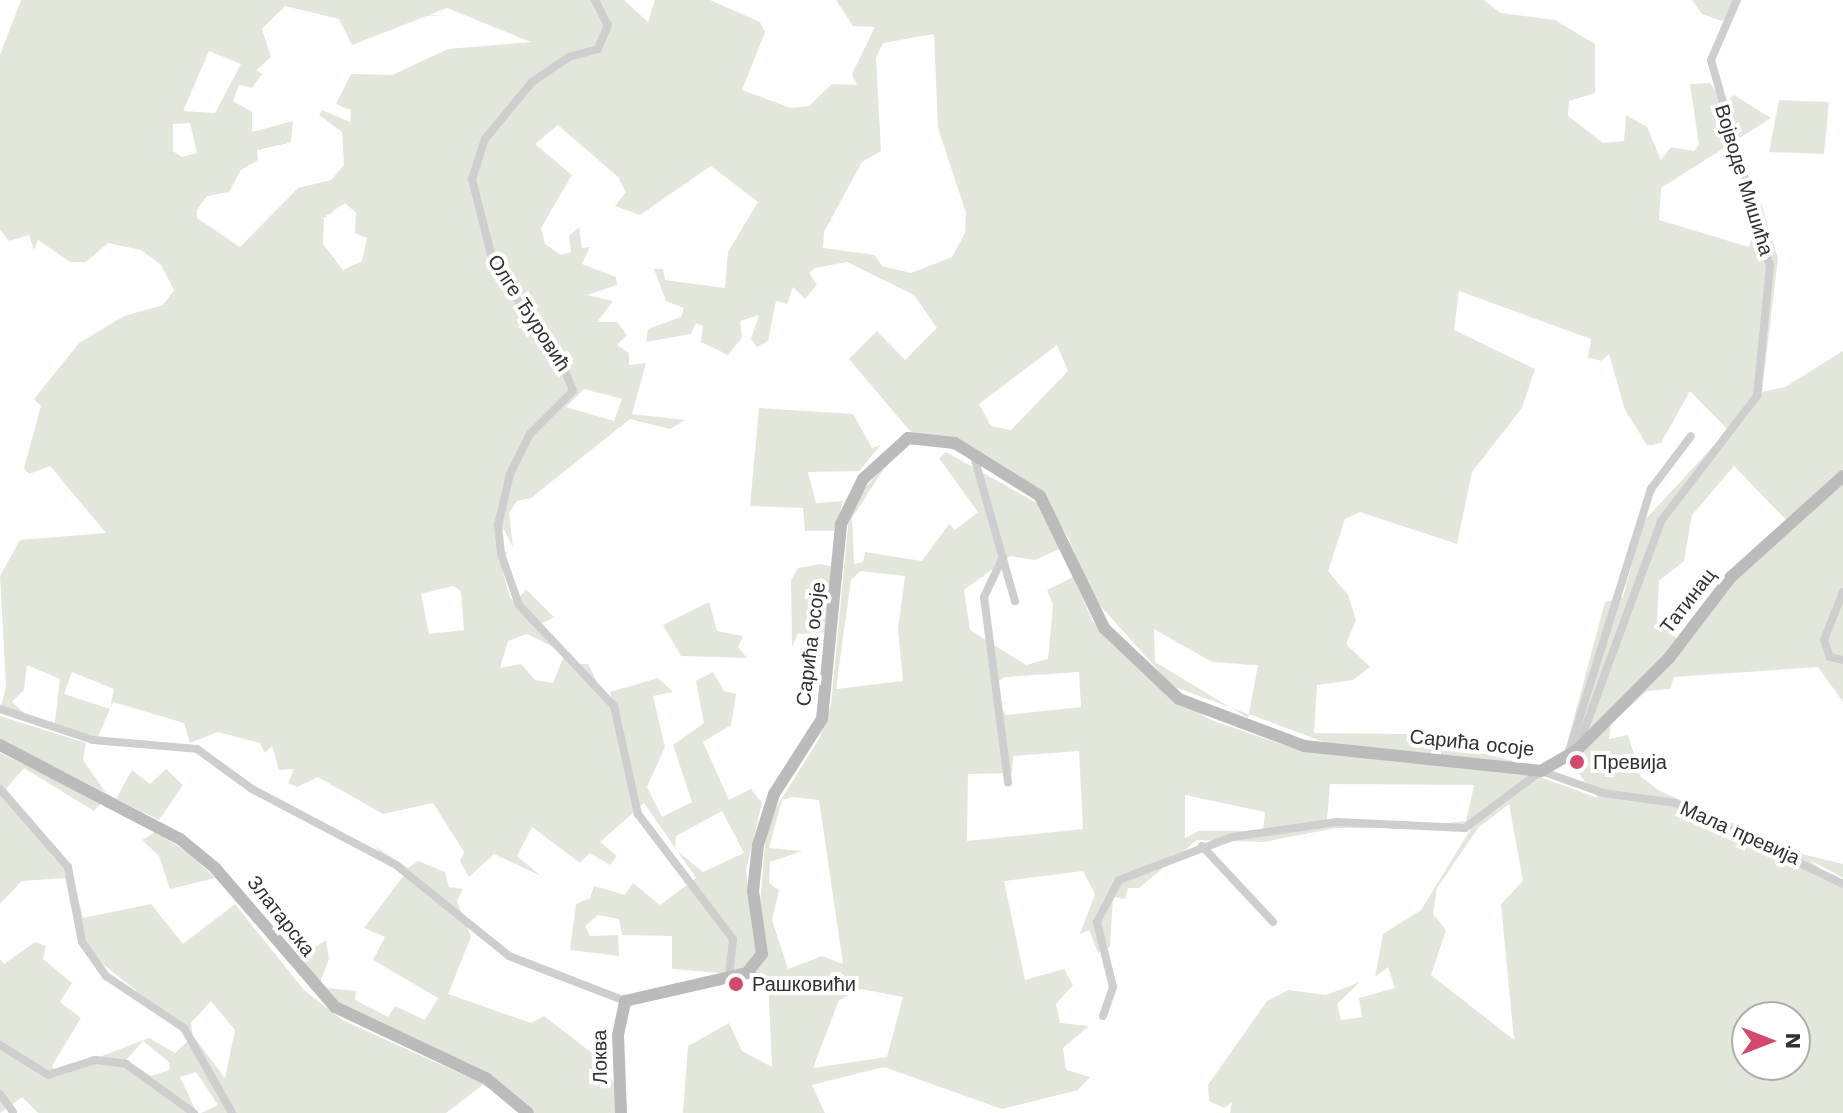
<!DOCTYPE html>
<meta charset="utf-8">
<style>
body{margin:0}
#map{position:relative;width:1843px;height:1113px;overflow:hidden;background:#fff;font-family:"Work Sans",sans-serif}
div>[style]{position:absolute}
.green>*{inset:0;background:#e3e7db}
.street>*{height:8px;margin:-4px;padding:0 4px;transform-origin:4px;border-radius:4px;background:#cecece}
.secondary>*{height:12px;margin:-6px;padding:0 6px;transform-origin:6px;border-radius:6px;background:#bbb}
.dots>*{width:22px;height:22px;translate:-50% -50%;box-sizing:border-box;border:4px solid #fff;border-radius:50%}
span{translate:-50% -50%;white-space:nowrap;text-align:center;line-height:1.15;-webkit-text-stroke:8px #fff;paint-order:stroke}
.street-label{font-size:20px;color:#313131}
.poi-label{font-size:20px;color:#313131}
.left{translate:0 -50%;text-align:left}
.north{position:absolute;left:1731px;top:1001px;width:80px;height:80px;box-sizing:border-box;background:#fff;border:2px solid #adadad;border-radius:50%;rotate:90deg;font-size:22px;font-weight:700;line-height:32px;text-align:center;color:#313131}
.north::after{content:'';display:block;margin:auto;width:28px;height:36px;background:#d3496d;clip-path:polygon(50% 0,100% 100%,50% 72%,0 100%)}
</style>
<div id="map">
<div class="green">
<i style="clip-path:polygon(evenodd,21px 0,624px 0,648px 22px,655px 0,710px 0,760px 22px,765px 32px,742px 90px,791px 108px,809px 106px,832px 84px,857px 85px,852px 74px,875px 27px,853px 26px,836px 0,1484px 0,1500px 13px,1555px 20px,1595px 44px,1595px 93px,1569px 101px,1568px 116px,1603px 143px,1624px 141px,1626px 115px,1647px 127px,1661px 160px,1671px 147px,1694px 151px,1699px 145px,1690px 84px,1710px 83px,1724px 103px,1734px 95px,1771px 118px,1661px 188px,1659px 220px,1749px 247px,1761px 203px,1778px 258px,1762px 392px,1785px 387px,1843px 351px,1843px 702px,1818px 667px,1674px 677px,1670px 689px,1647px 691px,1611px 724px,1609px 739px,1628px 735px,1641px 777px,1660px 791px,1802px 854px,1843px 864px,1843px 878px,1808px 859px,1843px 887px,1843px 1113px,1230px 1113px,1232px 1102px,1224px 1108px,1209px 1101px,1208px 1085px,1267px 1001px,1288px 990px,1326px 995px,1360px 982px,1337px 1004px,1341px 1020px,1362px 1017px,1359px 998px,1395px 988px,1388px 967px,1375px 977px,1383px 934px,1421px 910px,1472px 827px,1336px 828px,1264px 842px,1197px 840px,1139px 888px,1128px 888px,1125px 899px,1113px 897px,1110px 947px,1098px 953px,1089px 930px,1080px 934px,1095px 894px,1083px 871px,1004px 881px,1025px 980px,1064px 969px,1073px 985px,1056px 1004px,1060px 1023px,1089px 1026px,1063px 1048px,1066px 1070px,1090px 1077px,1078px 1090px,1002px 1109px,884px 1067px,812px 1085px,825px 1113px,683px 1113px,688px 1046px,729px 1023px,742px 1051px,772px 1067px,768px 977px,672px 969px,672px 936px,622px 935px,619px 919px,598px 915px,585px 926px,590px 936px,618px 935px,619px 956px,570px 950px,576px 904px,590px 898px,594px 886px,625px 895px,633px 883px,660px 905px,696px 878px,644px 803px,600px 842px,617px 856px,610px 865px,590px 853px,580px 863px,532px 827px,517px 856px,541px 876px,494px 854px,469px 877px,460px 861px,464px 852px,433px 803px,383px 814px,318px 777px,297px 787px,288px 783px,294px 769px,279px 770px,272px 746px,265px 753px,260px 743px,218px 732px,190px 743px,184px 723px,113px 702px,98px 737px,54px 730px,60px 679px,27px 665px,24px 690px,12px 702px,25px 714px,0 710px,6px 686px,0 576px,20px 540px,106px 533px,50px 466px,29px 474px,24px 468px,41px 406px,34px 399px,79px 343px,124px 316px,163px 305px,174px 290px,161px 265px,141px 250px,108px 243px,86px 262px,70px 262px,38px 240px,34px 250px,29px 235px,9px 241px,0 230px,0 55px,21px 0,285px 6px,339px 19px,352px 45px,447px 8px,531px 42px,448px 49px,392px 75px,351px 74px,336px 104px,351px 110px,350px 122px,322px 110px,319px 115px,342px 132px,344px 165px,331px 180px,298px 188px,240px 247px,197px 218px,197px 209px,207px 196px,229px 192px,241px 170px,258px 160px,257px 150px,291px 142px,293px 121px,252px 132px,252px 112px,233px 101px,239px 85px,252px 88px,262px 74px,256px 70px,271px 57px,262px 29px,285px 6px,21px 0,934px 34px,938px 128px,966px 213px,965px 233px,952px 257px,911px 273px,882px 266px,875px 255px,823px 248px,824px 232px,862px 162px,881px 151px,876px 58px,883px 43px,934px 34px,21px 0,209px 51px,241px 64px,215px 113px,183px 111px,209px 51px,21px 0,190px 123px,197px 153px,182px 157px,173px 151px,173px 124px,190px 123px,21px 0,558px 125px,618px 177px,626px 192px,615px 206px,640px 215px,711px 166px,758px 202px,728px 252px,725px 288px,665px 280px,663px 269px,654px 269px,666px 301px,684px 308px,681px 317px,648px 329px,646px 342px,691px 334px,696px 323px,703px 326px,701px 342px,728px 355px,742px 338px,740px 321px,759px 315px,751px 339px,757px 347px,768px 341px,776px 301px,787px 304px,793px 287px,805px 299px,817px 285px,809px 273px,815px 268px,847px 262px,914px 295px,937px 328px,905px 360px,877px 331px,849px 359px,910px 431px,1037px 487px,1069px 539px,1090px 594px,1172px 686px,1324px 742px,1295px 749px,1211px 720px,1171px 695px,1093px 622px,1073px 577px,1047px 590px,1053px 605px,1048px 659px,1026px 665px,970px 630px,964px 590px,1010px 556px,1035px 560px,1062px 548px,1044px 507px,946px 452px,939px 458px,978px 512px,955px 530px,949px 524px,922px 561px,865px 552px,863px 562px,854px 564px,852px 518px,889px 461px,850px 505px,831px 705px,819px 739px,767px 822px,756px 950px,746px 870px,762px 803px,751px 789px,729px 800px,703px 742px,731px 725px,736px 694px,724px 691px,713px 672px,696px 681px,704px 723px,673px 745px,692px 802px,662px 817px,647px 787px,665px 747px,653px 696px,673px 692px,658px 678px,610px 692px,615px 717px,588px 664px,577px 664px,541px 624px,554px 617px,526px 589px,515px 603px,510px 597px,503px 573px,507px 552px,496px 549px,503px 528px,513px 547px,509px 513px,517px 501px,531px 498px,630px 419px,670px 429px,685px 420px,632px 414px,646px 363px,629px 365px,629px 353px,617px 345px,627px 335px,617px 322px,597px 322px,613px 301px,587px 295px,617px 285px,616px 277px,582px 264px,590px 247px,582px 248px,579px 227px,569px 236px,571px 252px,561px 255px,545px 244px,541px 228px,572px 175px,535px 144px,558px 125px,21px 0,345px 203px,356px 213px,355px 233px,367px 238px,362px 261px,343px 270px,323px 244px,324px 217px,345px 203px,21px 0,1459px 291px,1591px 339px,1588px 357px,1601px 361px,1609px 354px,1625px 410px,1647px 445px,1661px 443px,1690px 391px,1728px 430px,1643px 522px,1623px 597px,1605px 602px,1565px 751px,1582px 752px,1579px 774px,1598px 798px,1543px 778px,1525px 764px,1407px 734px,1314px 733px,1317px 685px,1353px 680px,1370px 667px,1346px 644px,1356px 620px,1348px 595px,1328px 571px,1345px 519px,1360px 512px,1457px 544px,1472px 472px,1522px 408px,1535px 369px,1454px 330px,1459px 291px,21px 0,1057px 345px,1068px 371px,1011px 430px,991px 426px,979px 404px,1057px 345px,21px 0,584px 389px,622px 399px,614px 421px,566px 407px,584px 389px,21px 0,1734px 466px,1788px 522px,1677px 638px,1657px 622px,1659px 581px,1684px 561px,1692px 515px,1734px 466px,21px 0,860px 571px,905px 576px,898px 629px,903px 681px,836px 689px,851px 580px,860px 571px,21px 0,453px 586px,461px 591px,464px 630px,429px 634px,421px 594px,453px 586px,21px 0,1154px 629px,1212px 662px,1258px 665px,1248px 718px,1155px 662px,1154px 629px,21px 0,527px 634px,565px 653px,553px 683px,535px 680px,521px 664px,500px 668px,508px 641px,527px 634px,21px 0,72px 672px,114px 689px,110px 709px,64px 694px,72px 672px,21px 0,1079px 672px,1081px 707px,1006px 715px,997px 700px,995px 683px,1005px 677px,1079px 672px,21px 0,1079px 751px,1083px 829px,967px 841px,968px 774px,1012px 773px,1013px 756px,1079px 751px,21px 0,1330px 784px,1473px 785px,1474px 786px,1466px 821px,1392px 829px,1327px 820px,1330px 784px,21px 0,1185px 795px,1265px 812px,1263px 831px,1199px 831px,1185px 838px,1185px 795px,21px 0,793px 797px,819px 800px,843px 964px,822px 956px,788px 969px,772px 920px,779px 890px,769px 883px,770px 862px,802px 851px,769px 848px,782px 800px,793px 797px,21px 0,1509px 804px,1523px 881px,1501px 904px,1514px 1040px,1431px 975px,1446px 930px,1433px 914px,1437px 888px,1479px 827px,1509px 804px,21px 0,722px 811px,744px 853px,703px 872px,675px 849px,676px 836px,722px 811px,21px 0,861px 989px,903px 997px,887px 1057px,813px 1068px,839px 1000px,861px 989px,21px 0,1747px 1017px,1795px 1017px,1795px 1065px,1747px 1065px,1747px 1017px)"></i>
<i style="clip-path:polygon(1692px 0,1738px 0,1737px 11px,1721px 21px,1702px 14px)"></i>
<i style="clip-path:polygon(1779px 100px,1829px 102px,1824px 154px,1769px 152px)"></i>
<i style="clip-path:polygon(759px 408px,853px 414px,872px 448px,881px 445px,859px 471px,808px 472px,816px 503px,843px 501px,834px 531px,805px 531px,803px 508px,750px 506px)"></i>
<i style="clip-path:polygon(821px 564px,834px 567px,830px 632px,798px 634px,792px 646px,791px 580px,798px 568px)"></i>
<i style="clip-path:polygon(709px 602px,717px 631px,743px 636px,738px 647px,747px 658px,681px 656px,663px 625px)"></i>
<i style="clip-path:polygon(0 716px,86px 743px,83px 760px,106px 793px,0 739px)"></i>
<i style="clip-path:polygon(evenodd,0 753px,102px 802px,94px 811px,24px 768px,6px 789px,70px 864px,83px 918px,151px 904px,183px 944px,235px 904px,304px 990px,342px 1020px,484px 1084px,446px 1113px,201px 1113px,218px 1105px,196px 1072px,180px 1077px,197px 1113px,38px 1113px,22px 1097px,0 1113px,0 959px,4px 964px,35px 942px,46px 946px,43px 959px,72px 983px,60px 1002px,81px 1018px,52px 1066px,57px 1073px,149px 1038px,175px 1053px,193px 1036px,79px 945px,65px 878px,22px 881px,0 904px,0 753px,211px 1001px,235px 1030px,225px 1078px,193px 1036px,191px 1023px,211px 1001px,0 753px,143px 1041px,170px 1063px,169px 1070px,151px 1076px,126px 1060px,143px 1041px)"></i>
<i style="clip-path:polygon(166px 769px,183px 785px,159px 820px,116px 799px,132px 770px,150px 784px)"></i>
<i style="clip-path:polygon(155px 832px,189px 853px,215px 878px,170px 889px,159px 856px,142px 840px)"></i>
<i style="clip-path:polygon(373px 845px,408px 868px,418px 861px,445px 872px,449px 887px,463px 889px,457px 901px,471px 937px,448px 994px,531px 1023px,544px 1016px,592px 1053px,614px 1083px,618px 1113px,534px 1113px,347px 1011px,296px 960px,326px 940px,329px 959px,320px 982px,327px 988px,356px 991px,355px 1000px,388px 1017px,395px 1006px,425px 1020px,438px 998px,373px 960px,385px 937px,364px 928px,404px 875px)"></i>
</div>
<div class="street">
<i style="left:595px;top:0;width:28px;rotate:63deg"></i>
<i style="left:608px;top:25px;width:26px;rotate:113deg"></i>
<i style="left:598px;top:49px;width:30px;rotate:165deg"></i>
<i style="left:569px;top:57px;width:45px;rotate:146deg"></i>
<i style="left:532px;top:82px;width:74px;rotate:129.5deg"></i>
<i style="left:485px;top:139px;width:42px;rotate:108deg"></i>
<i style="left:472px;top:179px;width:90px;rotate:75.8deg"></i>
<i style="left:494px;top:266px;width:116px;rotate:54.8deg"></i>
<i style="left:561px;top:361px;width:32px;rotate:68deg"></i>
<i style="left:573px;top:391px;width:61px;rotate:135deg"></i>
<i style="left:530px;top:434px;width:45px;rotate:116.6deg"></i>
<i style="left:510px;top:474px;width:52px;rotate:103.2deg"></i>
<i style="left:498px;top:525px;width:29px;rotate:84deg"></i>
<i style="left:501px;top:554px;width:54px;rotate:70.6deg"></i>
<i style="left:519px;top:605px;width:139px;rotate:46.8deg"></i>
<i style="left:614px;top:706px;width:111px;rotate:77.5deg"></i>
<i style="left:638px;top:814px;width:157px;rotate:52.8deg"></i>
<i style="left:733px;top:939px;width:38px;rotate:96deg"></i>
<i style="left:973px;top:453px;width:154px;rotate:74.2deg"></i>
<i style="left:1003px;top:557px;width:44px;rotate:115.4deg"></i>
<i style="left:984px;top:597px;width:187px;rotate:82.6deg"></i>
<i style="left:1843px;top:592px;width:52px;rotate:111.6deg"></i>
<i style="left:1824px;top:640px;width:18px;rotate:71deg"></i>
<i style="left:1830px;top:657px;width:13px;rotate:13deg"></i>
<i style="left:0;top:709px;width:98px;rotate:18.4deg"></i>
<i style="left:93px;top:740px;width:104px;rotate:4.9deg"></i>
<i style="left:197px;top:749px;width:68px;rotate:36deg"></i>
<i style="left:252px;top:789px;width:163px;rotate:27.8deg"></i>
<i style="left:396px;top:865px;width:145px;rotate:38.8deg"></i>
<i style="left:509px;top:956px;width:124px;rotate:21.2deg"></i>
<i style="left:1578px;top:747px;width:241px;rotate:-69.8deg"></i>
<i style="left:1661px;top:521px;width:158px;rotate:-52.5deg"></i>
<i style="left:1757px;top:396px;width:131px;rotate:-84.3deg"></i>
<i style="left:1770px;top:266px;width:214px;rotate:-106deg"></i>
<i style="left:1711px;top:60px;width:65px;rotate:-66.6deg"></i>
<i style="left:1568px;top:755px;width:279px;rotate:-72.7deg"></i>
<i style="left:1651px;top:489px;width:66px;rotate:-53deg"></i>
<i style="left:0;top:789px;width:103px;rotate:48.9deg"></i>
<i style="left:68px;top:867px;width:76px;rotate:79.4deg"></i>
<i style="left:82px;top:942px;width:42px;rotate:54.8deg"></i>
<i style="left:106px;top:976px;width:94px;rotate:33.7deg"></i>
<i style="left:184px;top:1028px;width:98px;rotate:60.5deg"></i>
<i style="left:1202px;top:846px;width:104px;rotate:46.9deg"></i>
<i style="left:1103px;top:1016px;width:31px;rotate:-71deg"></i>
<i style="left:1113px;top:987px;width:67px;rotate:-103.8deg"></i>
<i style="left:1097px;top:922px;width:47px;rotate:-62.4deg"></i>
<i style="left:1119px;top:880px;width:121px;rotate:-20.8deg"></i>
<i style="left:1232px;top:837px;width:106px;rotate:-8.1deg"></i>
<i style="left:1337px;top:822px;width:128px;rotate:2.7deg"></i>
<i style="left:1465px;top:828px;width:95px;rotate:-36.9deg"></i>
<i style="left:1541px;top:771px;width:66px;rotate:19.5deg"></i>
<i style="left:1603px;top:793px;width:73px;rotate:7.9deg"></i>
<i style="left:1675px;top:803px;width:187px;rotate:25.7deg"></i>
<i style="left:0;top:1045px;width:57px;rotate:32deg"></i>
<i style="left:48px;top:1075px;width:49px;rotate:-17.7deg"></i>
<i style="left:95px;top:1060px;width:31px;rotate:7deg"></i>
<i style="left:126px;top:1064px;width:84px;rotate:35.8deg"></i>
<i style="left:0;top:1094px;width:22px;rotate:54deg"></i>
</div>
<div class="secondary">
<i style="left:0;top:745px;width:203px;rotate:27.6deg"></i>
<i style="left:180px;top:839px;width:45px;rotate:39.6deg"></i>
<i style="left:215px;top:868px;width:184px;rotate:49.2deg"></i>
<i style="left:335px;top:1007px;width:168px;rotate:25.3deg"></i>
<i style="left:487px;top:1079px;width:53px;rotate:39.7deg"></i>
<i style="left:621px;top:1113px;width:78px;rotate:-92.2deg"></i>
<i style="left:618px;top:1035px;width:35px;rotate:-78deg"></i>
<i style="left:625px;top:1001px;width:125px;rotate:-12.9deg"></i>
<i style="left:747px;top:973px;width:24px;rotate:-52deg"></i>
<i style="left:762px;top:954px;width:64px;rotate:-98.1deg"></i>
<i style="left:753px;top:891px;width:46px;rotate:-83.8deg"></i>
<i style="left:758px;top:845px;width:53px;rotate:-72.6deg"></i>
<i style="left:774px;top:794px;width:89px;rotate:-57.4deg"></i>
<i style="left:822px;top:719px;width:196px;rotate:-84.4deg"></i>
<i style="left:841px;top:524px;width:50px;rotate:-63.9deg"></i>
<i style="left:863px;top:479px;width:61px;rotate:-42.3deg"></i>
<i style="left:908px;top:438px;width:47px;rotate:6.1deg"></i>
<i style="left:955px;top:443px;width:100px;rotate:31.9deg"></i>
<i style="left:1040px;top:496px;width:147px;rotate:64.1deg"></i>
<i style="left:1104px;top:628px;width:103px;rotate:43.4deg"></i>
<i style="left:1179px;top:699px;width:134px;rotate:20.6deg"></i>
<i style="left:1304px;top:746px;width:238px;rotate:6deg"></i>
<i style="left:1541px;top:771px;width:42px;rotate:-30.3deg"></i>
<i style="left:1577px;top:750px;width:130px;rotate:-45deg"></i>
<i style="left:1669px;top:658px;width:102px;rotate:-52.6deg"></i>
<i style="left:1731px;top:577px;width:151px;rotate:-42deg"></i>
</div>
<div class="dots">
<i style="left:1577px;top:762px;background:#d3496d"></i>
<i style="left:736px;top:984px;background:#d3496d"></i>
</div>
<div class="street-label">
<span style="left:1744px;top:180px;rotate:73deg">Војводе Мишића</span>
<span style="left:529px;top:313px;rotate:57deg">Олге Ђуровић</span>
<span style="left:1688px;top:601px;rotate:-52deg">Татинац</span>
<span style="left:811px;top:644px;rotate:-83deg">Сарића осоје</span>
<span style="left:1472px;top:743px;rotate:6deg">Сарића осоје</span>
<span style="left:1740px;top:833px;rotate:24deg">Мала превија</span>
<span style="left:281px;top:916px;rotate:52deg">Златарска</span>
<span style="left:600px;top:1057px;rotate:-91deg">Локва</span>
</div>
<div class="poi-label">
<span class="left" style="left:1593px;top:762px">Превија</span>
<span class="left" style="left:752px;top:984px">Рашковићи</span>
</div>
<div class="north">N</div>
</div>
